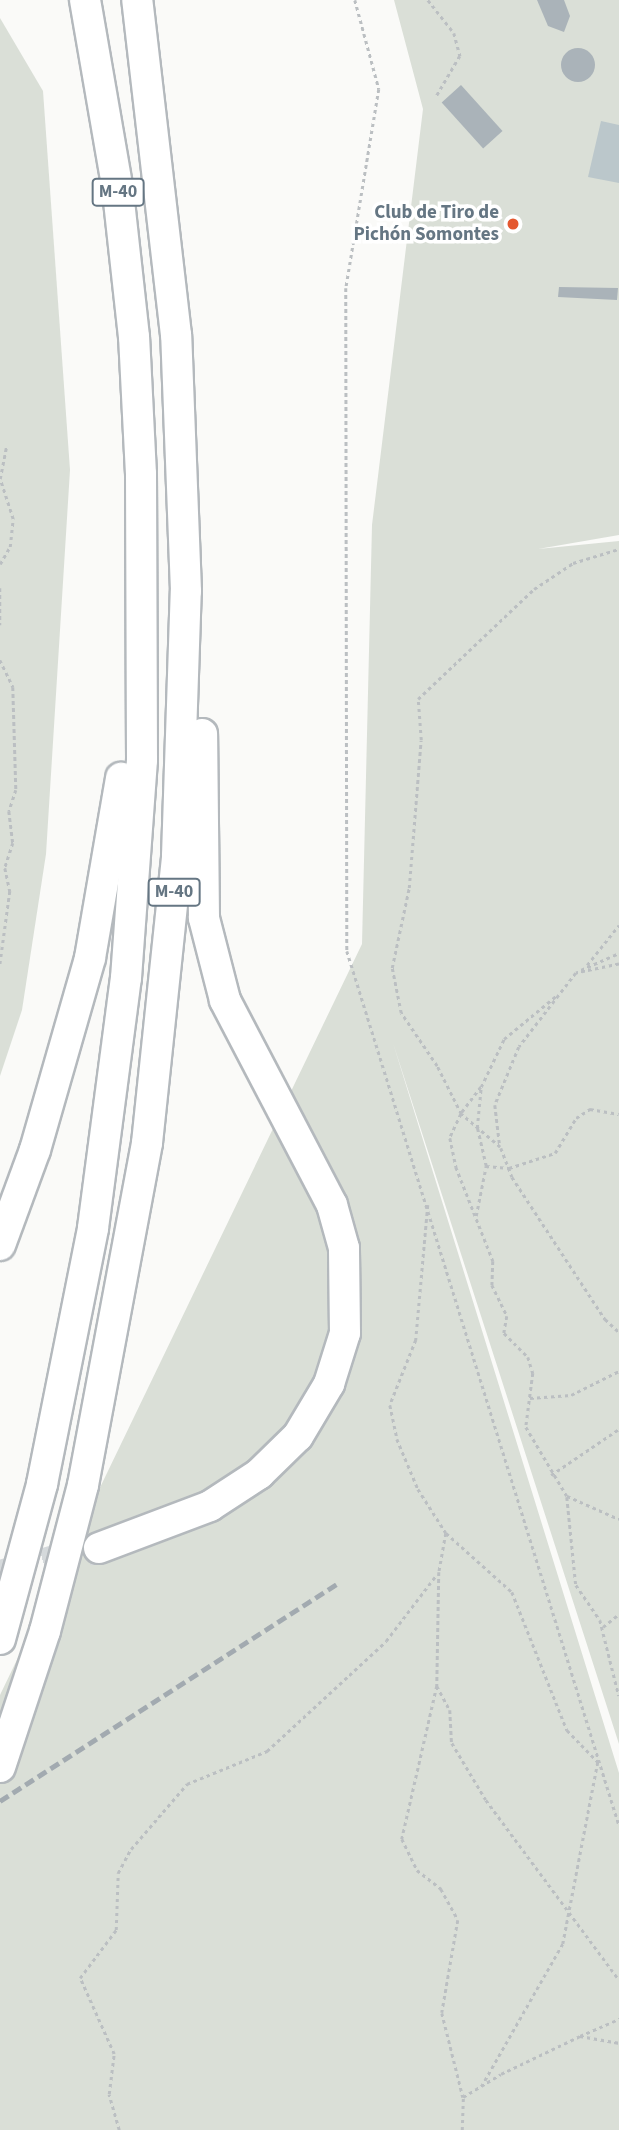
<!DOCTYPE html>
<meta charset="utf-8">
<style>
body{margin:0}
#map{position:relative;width:619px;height:2130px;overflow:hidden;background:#fafaf8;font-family:"Source Sans 3",sans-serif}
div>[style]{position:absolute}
.green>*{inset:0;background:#dadfd7}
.water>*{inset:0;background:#bbc7cb}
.building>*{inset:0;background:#aab3b9;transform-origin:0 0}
.round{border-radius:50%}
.highway-tunnel>*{height:30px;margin-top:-15px;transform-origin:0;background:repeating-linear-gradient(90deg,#d5d9db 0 30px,transparent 0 45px)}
.path>*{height:2.5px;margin-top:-1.25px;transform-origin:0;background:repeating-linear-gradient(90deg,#bbbfc2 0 3.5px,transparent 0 7px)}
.roads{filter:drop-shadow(2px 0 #b4b9bd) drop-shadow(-2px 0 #b4b9bd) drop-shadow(0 2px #b4b9bd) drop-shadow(0 -2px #b4b9bd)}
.highway>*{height:30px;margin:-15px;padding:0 15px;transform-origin:15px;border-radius:15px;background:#fff}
.rail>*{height:4.5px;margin-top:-2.25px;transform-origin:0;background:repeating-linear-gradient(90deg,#a2aab0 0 10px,transparent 0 15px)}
.dots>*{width:19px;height:19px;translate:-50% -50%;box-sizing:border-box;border:4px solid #fff;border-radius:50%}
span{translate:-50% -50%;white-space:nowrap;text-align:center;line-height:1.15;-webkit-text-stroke:7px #fff;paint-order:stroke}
.shield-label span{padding:2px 5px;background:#fff;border:2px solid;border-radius:5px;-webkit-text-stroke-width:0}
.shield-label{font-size:18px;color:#657683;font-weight:700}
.poi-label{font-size:19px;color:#657683;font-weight:700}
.right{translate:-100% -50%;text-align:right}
</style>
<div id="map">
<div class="green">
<i style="clip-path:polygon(394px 0,619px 0,619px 535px,538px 549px,619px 541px,619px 1744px,393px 1043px,619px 1773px,619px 2130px,0 2130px,0 1695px,362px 944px,372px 525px,423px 109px)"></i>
<i style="clip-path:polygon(0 18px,43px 91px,70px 470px,46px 854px,22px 1010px,0 1076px)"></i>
</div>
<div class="water">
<i style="clip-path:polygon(601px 121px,619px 125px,619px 183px,588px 177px)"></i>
</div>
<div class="building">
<i style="clip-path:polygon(537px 0,564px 0,570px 16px,564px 32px,548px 26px)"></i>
<i class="round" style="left:561px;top:48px;width:34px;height:34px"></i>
<i style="left:461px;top:85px;width:62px;height:26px;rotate:48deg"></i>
<i style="clip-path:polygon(559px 287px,618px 288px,617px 300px,558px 297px)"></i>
</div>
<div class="highway-tunnel">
<i style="left:0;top:1575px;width:103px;rotate:-15.3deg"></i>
</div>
<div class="path">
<i style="left:355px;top:0;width:92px;rotate:74.9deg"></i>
<i style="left:379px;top:89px;width:202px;rotate:99.4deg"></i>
<i style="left:346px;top:288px;width:663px;rotate:89.91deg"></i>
<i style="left:347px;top:951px;width:915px;rotate:72.71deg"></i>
<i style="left:428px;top:0;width:42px;rotate:51.8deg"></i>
<i style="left:454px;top:33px;width:24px;rotate:75deg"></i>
<i style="left:460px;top:56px;width:48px;rotate:120.3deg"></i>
<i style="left:0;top:564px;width:20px;rotate:-60deg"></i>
<i style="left:10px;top:547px;width:28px;rotate:-84deg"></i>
<i style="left:13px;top:519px;width:42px;rotate:-108deg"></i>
<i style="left:0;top:479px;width:32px;rotate:-79deg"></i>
<i style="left:0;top:588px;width:37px;rotate:90deg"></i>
<i style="left:0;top:660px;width:30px;rotate:64deg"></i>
<i style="left:13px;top:687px;width:103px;rotate:88.3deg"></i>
<i style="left:16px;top:790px;width:22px;rotate:108deg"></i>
<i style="left:9px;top:811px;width:32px;rotate:83deg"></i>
<i style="left:13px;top:843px;width:26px;rotate:108deg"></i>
<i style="left:5px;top:868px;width:24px;rotate:78deg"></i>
<i style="left:10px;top:891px;width:75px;rotate:97.7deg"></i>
<i style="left:619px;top:964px;width:44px;rotate:168.2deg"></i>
<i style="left:576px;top:973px;width:93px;rotate:127.6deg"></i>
<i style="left:519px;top:1047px;width:63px;rotate:112.5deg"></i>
<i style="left:495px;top:1105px;width:42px;rotate:83.2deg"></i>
<i style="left:500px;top:1147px;width:51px;rotate:-139.8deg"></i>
<i style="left:461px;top:1114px;width:26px;rotate:115deg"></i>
<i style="left:450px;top:1138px;width:30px;rotate:78deg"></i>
<i style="left:456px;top:1167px;width:101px;rotate:68.5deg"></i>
<i style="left:493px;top:1261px;width:24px;rotate:92deg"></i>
<i style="left:492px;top:1285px;width:34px;rotate:64deg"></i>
<i style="left:507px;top:1316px;width:17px;rotate:100deg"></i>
<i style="left:504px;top:1333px;width:34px;rotate:45deg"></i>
<i style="left:528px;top:1357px;width:17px;rotate:73deg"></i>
<i style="left:533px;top:1373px;width:54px;rotate:97.4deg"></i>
<i style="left:526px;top:1427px;width:80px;rotate:59.3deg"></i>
<i style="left:567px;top:1496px;width:57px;rotate:23.9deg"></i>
<i style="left:587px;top:965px;width:51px;rotate:-51.3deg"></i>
<i style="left:581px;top:970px;width:42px;rotate:-24.1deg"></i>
<i style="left:481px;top:1087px;width:34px;rotate:127deg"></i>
<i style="left:461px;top:1114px;width:54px;rotate:-116.6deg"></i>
<i style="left:437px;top:1066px;width:64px;rotate:-124.2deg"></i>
<i style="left:401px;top:1013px;width:46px;rotate:-101.3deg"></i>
<i style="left:392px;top:968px;width:82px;rotate:-78deg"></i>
<i style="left:409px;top:888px;width:148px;rotate:-85.4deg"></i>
<i style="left:421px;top:740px;width:41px;rotate:-94.2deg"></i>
<i style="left:418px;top:699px;width:160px;rotate:-43.5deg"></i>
<i style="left:534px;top:589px;width:47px;rotate:-33.7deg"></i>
<i style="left:573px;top:563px;width:48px;rotate:-16.9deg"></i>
<i style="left:501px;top:1148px;width:31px;rotate:69deg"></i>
<i style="left:512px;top:1177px;width:170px;rotate:56.8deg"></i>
<i style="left:605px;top:1319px;width:19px;rotate:43deg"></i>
<i style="left:486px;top:1166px;width:23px;rotate:5deg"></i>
<i style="left:509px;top:1168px;width:48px;rotate:-18.1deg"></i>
<i style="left:555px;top:1153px;width:41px;rotate:-59deg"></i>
<i style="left:576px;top:1118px;width:17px;rotate:-33deg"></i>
<i style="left:590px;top:1109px;width:29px;rotate:10deg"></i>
<i style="left:428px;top:1205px;width:136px;rotate:95.1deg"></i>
<i style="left:416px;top:1340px;width:70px;rotate:111.8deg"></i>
<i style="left:390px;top:1405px;width:35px;rotate:78deg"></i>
<i style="left:397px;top:1439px;width:54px;rotate:67.2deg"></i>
<i style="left:418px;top:1489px;width:52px;rotate:57.5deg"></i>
<i style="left:446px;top:1533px;width:40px;rotate:100deg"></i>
<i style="left:439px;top:1572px;width:114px;rotate:91deg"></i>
<i style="left:437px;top:1686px;width:27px;rotate:62deg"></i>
<i style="left:450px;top:1710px;width:33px;rotate:87deg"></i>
<i style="left:452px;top:1743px;width:66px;rotate:59.2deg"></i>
<i style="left:486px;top:1800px;width:224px;rotate:53.5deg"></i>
<i style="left:476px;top:1216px;width:51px;rotate:-78.7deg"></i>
<i style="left:486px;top:1166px;width:39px;rotate:-103deg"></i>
<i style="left:477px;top:1128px;width:41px;rotate:-84.4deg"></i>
<i style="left:481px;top:1087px;width:53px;rotate:-64.4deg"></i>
<i style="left:504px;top:1039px;width:67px;rotate:-39.6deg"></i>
<i style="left:530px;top:1398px;width:41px;rotate:-4.2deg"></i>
<i style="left:571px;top:1395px;width:54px;rotate:-26.6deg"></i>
<i style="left:551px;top:1475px;width:82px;rotate:-34.1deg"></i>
<i style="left:567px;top:1497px;width:88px;rotate:84.2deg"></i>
<i style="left:576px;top:1585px;width:42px;rotate:55.6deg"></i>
<i style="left:600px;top:1620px;width:78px;rotate:76deg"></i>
<i style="left:446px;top:1533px;width:89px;rotate:41.8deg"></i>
<i style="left:512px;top:1592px;width:149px;rotate:68.3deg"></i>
<i style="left:567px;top:1730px;width:45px;rotate:45.9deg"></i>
<i style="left:598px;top:1762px;width:185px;rotate:100.9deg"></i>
<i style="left:563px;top:1944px;width:163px;rotate:119.7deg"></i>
<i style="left:603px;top:1627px;width:21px;rotate:-39deg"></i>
<i style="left:437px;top:1686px;width:157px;rotate:102.9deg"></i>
<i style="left:402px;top:1839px;width:34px;rotate:64deg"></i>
<i style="left:417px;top:1870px;width:31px;rotate:38deg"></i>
<i style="left:441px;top:1889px;width:35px;rotate:61deg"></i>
<i style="left:458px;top:1920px;width:94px;rotate:99.8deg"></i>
<i style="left:442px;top:2013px;width:87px;rotate:76deg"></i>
<i style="left:580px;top:2036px;width:43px;rotate:-23.6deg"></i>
<i style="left:119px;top:2130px;width:37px;rotate:-106deg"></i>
<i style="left:109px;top:2094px;width:40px;rotate:-82.9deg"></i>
<i style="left:114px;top:2054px;width:83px;rotate:-114.1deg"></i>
<i style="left:80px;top:1978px;width:60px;rotate:-53.1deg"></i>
<i style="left:116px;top:1930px;width:57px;rotate:-88deg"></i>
<i style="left:118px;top:1873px;width:27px;rotate:-62deg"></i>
<i style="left:131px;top:1849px;width:86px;rotate:-49.3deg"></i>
<i style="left:187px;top:1784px;width:87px;rotate:-22.4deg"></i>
<i style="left:267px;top:1751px;width:162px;rotate:-42.7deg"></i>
<i style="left:386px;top:1641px;width:84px;rotate:-52.7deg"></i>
<i style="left:462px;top:2130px;width:33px;rotate:-88deg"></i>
<i style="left:463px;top:2097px;width:44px;rotate:-31.2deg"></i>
<i style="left:501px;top:2074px;width:88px;rotate:-25.7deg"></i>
<i style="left:580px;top:2036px;width:40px;rotate:10deg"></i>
</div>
<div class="roads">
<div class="highway">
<i style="left:0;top:1245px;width:101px;rotate:-69.8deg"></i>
<i style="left:35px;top:1150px;width:200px;rotate:-74deg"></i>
<i style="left:90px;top:958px;width:183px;rotate:-80.2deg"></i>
<i style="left:99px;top:1548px;width:119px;rotate:-20.7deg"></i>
<i style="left:210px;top:1506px;width:59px;rotate:-33.1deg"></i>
<i style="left:259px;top:1474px;width:54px;rotate:-44.3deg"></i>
<i style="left:298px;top:1436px;width:61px;rotate:-59.2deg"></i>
<i style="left:329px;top:1384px;width:53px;rotate:-72.6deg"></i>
<i style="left:345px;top:1333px;width:85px;rotate:-90.7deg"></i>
<i style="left:344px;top:1248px;width:45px;rotate:-105.6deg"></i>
<i style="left:332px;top:1205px;width:231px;rotate:-117.6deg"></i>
<i style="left:225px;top:1000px;width:85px;rotate:-104.4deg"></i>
<i style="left:204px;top:918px;width:184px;rotate:-90.6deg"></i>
<i style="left:0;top:1639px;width:161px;rotate:-74.8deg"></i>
<i style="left:42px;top:1484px;width:261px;rotate:-78.7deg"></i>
<i style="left:93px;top:1228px;width:252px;rotate:-82.5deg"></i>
<i style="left:126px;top:978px;width:219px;rotate:-85.8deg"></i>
<i style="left:142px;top:760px;width:286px;rotate:-90.2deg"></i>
<i style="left:141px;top:474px;width:137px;rotate:-92.9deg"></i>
<i style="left:134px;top:337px;width:147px;rotate:-96.3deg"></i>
<i style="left:118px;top:191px;width:194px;rotate:-99.8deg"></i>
<i style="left:0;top:1767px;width:143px;rotate:-71.7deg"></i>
<i style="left:45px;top:1631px;width:151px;rotate:-75.4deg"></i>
<i style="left:83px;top:1485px;width:348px;rotate:-79.4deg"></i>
<i style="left:147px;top:1143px;width:289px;rotate:-84deg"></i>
<i style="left:177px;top:856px;width:265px;rotate:-88.1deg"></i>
<i style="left:186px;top:591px;width:256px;rotate:-92.2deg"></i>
<i style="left:176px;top:335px;width:337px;rotate:-96.6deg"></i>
</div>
</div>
<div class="rail">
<i style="left:0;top:1801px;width:401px;rotate:-32.8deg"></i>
</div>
<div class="dots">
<i style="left:513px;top:224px;background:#e4572e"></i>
</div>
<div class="shield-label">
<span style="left:118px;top:192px">M-40</span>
<span style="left:174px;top:892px">M-40</span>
</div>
<div class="poi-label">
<span class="right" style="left:499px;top:224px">Club de Tiro de<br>Pichón Somontes</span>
</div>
</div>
